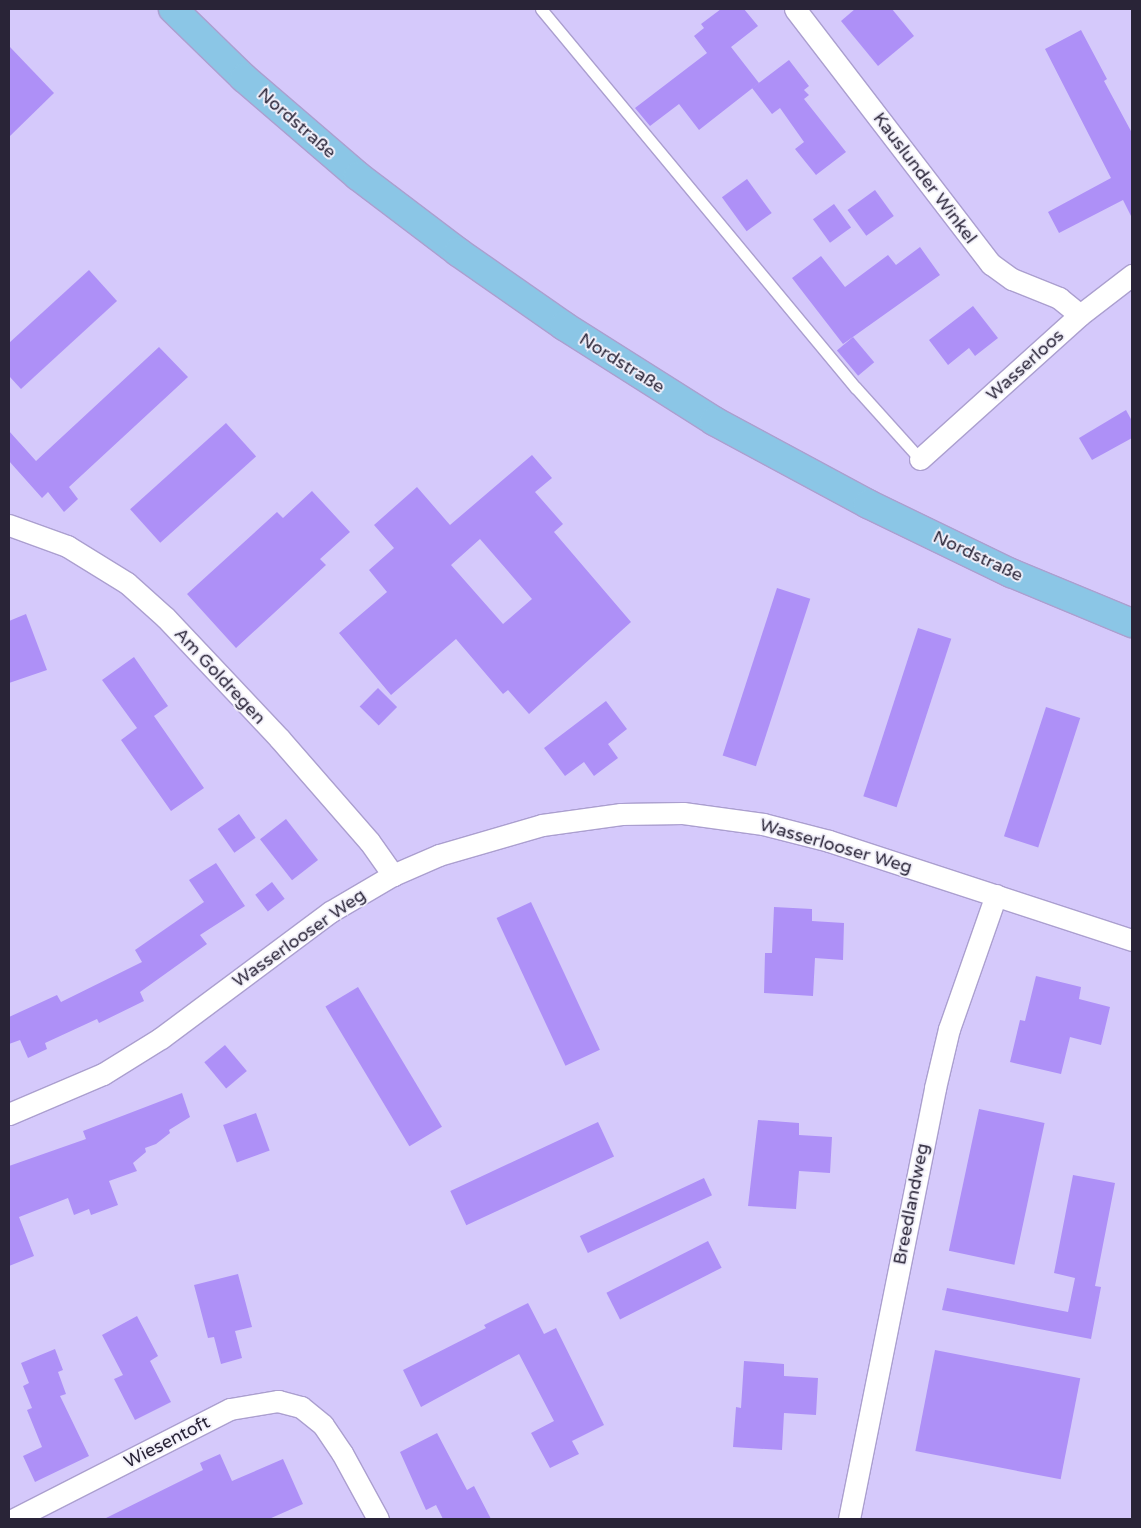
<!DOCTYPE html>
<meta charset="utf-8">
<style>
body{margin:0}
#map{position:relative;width:1141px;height:1528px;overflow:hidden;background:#d5c9fb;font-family:"Varela Round",sans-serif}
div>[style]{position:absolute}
.building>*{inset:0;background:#ae90f7;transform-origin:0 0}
.roads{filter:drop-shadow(1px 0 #ab9fcf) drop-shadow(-1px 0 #ab9fcf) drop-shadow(0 1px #ab9fcf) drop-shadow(0 -1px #ab9fcf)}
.service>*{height:11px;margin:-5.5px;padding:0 5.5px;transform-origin:5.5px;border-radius:5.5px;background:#fff}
.minor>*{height:21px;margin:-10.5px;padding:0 10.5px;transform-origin:10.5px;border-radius:10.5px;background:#fff}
.primary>*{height:28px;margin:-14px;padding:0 14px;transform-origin:14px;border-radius:14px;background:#8bc6e6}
span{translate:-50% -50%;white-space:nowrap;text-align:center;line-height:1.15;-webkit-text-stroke:4px #f3f1fb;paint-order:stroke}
.street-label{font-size:18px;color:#292437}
.frame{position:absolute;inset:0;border:10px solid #292437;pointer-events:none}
</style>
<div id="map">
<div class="building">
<i style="clip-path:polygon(721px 9px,744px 9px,758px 26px,731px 47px,759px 83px,699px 130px,679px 104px,650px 126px,635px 108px,707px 53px,694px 36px,704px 28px,701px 24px)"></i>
<i style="clip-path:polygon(855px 9px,892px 9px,914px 36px,878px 66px,841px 21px)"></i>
<i style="clip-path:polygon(1081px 30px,1107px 79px,1104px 81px,1132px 133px,1132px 218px,1123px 200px,1059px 233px,1048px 212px,1111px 178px,1045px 49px)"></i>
<i style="clip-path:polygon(9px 46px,54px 93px,9px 137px)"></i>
<i style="clip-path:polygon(789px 60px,809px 86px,804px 90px,809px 95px,804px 99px,846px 152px,816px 175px,795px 149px,804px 142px,780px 108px,772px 114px,752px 88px)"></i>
<i style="left:747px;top:179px;width:42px;height:31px;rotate:54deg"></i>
<i style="left:875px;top:190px;width:32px;height:34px;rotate:54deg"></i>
<i style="left:834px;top:204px;width:29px;height:26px;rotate:54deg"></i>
<i style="clip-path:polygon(920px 247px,940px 275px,843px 344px,792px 278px,821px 256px,845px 287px,888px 255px,896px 265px)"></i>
<i style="clip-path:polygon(89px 270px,117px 301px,21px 389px,9px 376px,9px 343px)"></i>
<i style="clip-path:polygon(973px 306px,998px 338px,975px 356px,969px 348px,948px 365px,929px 340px)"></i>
<i style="left:853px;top:337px;width:33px;height:21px;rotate:50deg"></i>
<i style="clip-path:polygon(159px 347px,188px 377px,69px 487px,78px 499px,64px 512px,48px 492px,42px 498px,9px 461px,9px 431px,36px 461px)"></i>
<i style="clip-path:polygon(1126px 410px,1132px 421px,1132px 438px,1092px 460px,1079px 438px)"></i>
<i style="left:226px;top:423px;width:45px;height:129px;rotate:48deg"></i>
<i style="clip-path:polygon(evenodd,532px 455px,552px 478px,535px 492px,563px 524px,554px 532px,631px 622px,529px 714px,508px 690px,503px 694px,456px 639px,391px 695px,339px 633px,387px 592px,369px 570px,394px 548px,374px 525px,417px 487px,450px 525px,532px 455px,480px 539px,532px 599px,503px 624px,451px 565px,480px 539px)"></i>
<i style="clip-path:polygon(312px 491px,350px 532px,320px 559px,326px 565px,236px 648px,187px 594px,277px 512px,283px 518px)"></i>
<i style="left:777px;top:588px;width:35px;height:176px;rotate:18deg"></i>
<i style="clip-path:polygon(26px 614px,47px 670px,9px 683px,9px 621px)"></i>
<i style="left:918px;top:628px;width:35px;height:177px;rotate:18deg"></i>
<i style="clip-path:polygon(134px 657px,168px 706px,154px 716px,204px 788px,171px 811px,121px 740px,137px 728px,102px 680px)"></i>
<i style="left:378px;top:688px;width:27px;height:26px;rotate:45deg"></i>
<i style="clip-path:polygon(606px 701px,627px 729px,608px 744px,618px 758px,594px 776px,584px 762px,565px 776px,544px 748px)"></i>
<i style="left:1046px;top:707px;width:36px;height:136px;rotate:18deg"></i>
<i style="left:239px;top:814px;width:29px;height:26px;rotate:55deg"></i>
<i style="left:286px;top:819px;width:52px;height:33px;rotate:52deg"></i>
<i style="clip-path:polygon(216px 863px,245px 906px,200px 935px,207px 944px,140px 992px,144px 1001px,99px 1023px,97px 1019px,45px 1043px,47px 1049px,28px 1058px,20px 1040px,9px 1044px,9px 1017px,57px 995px,61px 1002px,142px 962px,135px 950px,204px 902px,189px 880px)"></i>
<i style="left:272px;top:882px;width:21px;height:21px;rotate:53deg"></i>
<i style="left:531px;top:902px;width:163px;height:38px;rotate:65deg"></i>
<i style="clip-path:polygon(774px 907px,812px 909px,812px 921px,844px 923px,843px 960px,815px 958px,813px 996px,764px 993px,765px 953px,772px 953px)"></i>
<i style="clip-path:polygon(1036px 976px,1081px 987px,1079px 999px,1110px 1007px,1101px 1045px,1070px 1037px,1061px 1074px,1010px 1062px,1020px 1020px,1025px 1021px)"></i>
<i style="left:358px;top:987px;width:163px;height:38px;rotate:59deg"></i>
<i style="left:225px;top:1045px;width:34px;height:27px;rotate:50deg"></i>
<i style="clip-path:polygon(182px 1093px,190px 1117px,169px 1130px,170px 1133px,156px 1144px,145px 1148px,146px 1152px,133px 1163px,137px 1171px,109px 1181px,118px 1205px,91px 1215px,89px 1209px,74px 1215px,68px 1198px,19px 1217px,34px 1256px,9px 1266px,9px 1166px,86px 1139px,83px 1131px)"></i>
<i style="left:979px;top:1109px;width:67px;height:145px;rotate:12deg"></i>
<i style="left:256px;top:1113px;width:40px;height:35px;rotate:70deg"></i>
<i style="clip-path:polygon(758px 1120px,799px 1123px,799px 1135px,832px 1137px,830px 1173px,799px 1171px,796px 1209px,748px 1206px)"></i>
<i style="left:598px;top:1122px;width:38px;height:163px;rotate:65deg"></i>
<i style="clip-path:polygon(1073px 1175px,1115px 1183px,1095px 1286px,1101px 1287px,1091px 1339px,942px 1310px,947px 1288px,1068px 1312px,1075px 1278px,1054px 1273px)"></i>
<i style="left:704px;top:1178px;width:19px;height:137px;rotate:65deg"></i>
<i style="left:708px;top:1241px;width:30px;height:114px;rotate:63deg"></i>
<i style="clip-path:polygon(238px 1274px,252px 1327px,235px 1331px,242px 1358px,221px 1364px,214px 1337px,208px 1338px,194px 1285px)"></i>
<i style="clip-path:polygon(528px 1303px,544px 1334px,556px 1328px,604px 1425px,572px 1441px,579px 1454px,550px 1468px,531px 1433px,554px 1421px,519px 1354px,421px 1407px,403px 1370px,486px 1328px,484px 1325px)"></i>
<i style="clip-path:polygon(137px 1316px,158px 1356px,150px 1361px,171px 1402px,135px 1420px,114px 1379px,123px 1375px,102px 1335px)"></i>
<i style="clip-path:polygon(55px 1349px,63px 1370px,58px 1372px,66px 1394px,60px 1396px,89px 1456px,35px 1482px,23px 1456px,42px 1447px,27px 1410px,32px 1408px,23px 1386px,29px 1383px,21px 1363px)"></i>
<i style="left:935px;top:1350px;width:148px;height:103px;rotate:11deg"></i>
<i style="clip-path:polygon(744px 1361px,784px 1364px,784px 1376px,818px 1378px,816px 1415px,784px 1413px,782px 1450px,733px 1447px,736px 1407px,741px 1408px)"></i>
<i style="clip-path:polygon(437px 1433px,467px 1490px,474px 1486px,491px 1519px,443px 1519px,436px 1505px,426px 1510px,400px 1452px)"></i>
<i style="clip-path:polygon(220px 1454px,232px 1481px,283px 1459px,303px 1504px,269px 1519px,104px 1519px,203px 1470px,200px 1463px)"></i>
</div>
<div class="roads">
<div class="service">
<i style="left:541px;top:9px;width:493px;rotate:50.3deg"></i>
<i style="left:856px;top:388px;width:96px;rotate:48deg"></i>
</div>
<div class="minor">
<i style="left:795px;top:9px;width:322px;rotate:52.5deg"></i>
<i style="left:991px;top:264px;width:26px;rotate:36deg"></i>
<i style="left:1012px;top:279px;width:51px;rotate:22deg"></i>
<i style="left:1059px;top:298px;width:27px;rotate:39deg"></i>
<i style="left:920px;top:459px;width:215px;rotate:-42deg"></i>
<i style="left:1080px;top:315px;width:66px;rotate:-37.6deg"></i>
<i style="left:9px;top:525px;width:62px;rotate:19.9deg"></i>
<i style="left:67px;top:546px;width:70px;rotate:31.7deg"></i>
<i style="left:127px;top:583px;width:52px;rotate:41.9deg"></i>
<i style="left:166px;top:618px;width:165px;rotate:46.7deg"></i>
<i style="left:279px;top:738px;width:137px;rotate:48.9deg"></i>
<i style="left:369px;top:841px;width:42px;rotate:54.8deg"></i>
<i style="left:9px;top:1114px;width:102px;rotate:-23.1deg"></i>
<i style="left:103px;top:1074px;width:68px;rotate:-31.8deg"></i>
<i style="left:161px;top:1038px;width:211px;rotate:-36.7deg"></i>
<i style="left:330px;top:912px;width:73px;rotate:-30.4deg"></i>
<i style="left:393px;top:875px;width:50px;rotate:-23.5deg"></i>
<i style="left:439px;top:855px;width:107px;rotate:-16.2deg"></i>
<i style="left:542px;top:825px;width:80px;rotate:-7.9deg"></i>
<i style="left:621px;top:814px;width:62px;rotate:-0.9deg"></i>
<i style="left:683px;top:813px;width:81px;rotate:7.8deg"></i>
<i style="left:763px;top:824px;width:68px;rotate:14.4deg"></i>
<i style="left:829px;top:841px;width:319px;rotate:18.1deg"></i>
<i style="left:14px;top:1519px;width:242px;rotate:-27deg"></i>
<i style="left:230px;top:1409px;width:49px;rotate:-9.5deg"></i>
<i style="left:278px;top:1401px;width:24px;rotate:15deg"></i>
<i style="left:301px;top:1407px;width:28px;rotate:39deg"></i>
<i style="left:323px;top:1425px;width:34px;rotate:56deg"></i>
<i style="left:342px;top:1453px;width:75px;rotate:61.4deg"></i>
<i style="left:849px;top:1519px;width:439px;rotate:-78.7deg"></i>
<i style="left:935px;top:1088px;width:61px;rotate:-76.7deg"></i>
<i style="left:949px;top:1029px;width:142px;rotate:-70.7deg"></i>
</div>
<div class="primary">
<i style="left:173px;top:9px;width:99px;rotate:44.2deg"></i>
<i style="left:244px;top:78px;width:150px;rotate:40.7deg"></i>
<i style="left:358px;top:176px;width:126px;rotate:37.2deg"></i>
<i style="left:458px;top:252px;width:129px;rotate:34.9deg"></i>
<i style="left:564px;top:326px;width:178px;rotate:32.3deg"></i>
<i style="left:714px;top:421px;width:175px;rotate:28.3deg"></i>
<i style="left:868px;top:504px;width:159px;rotate:25.8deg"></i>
<i style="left:1011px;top:573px;width:131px;rotate:22.5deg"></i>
</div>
</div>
<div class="street-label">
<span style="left:297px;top:123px;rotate:41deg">Nordstraße</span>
<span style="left:925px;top:178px;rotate:53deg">Kauslunder Winkel</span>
<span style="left:622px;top:363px;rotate:32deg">Nordstraße</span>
<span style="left:1025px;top:365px;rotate:-42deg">Wasserloos</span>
<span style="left:978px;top:556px;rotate:25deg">Nordstraße</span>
<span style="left:220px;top:676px;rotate:47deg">Am Goldregen</span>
<span style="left:836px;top:846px;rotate:16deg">Wasserlooser Weg</span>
<span style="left:299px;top:938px;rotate:-35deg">Wasserlooser Weg</span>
<span style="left:911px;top:1204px;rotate:-79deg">Breedlandweg</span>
<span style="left:167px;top:1442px;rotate:-27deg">Wiesentoft</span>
</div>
<div class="frame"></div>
</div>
